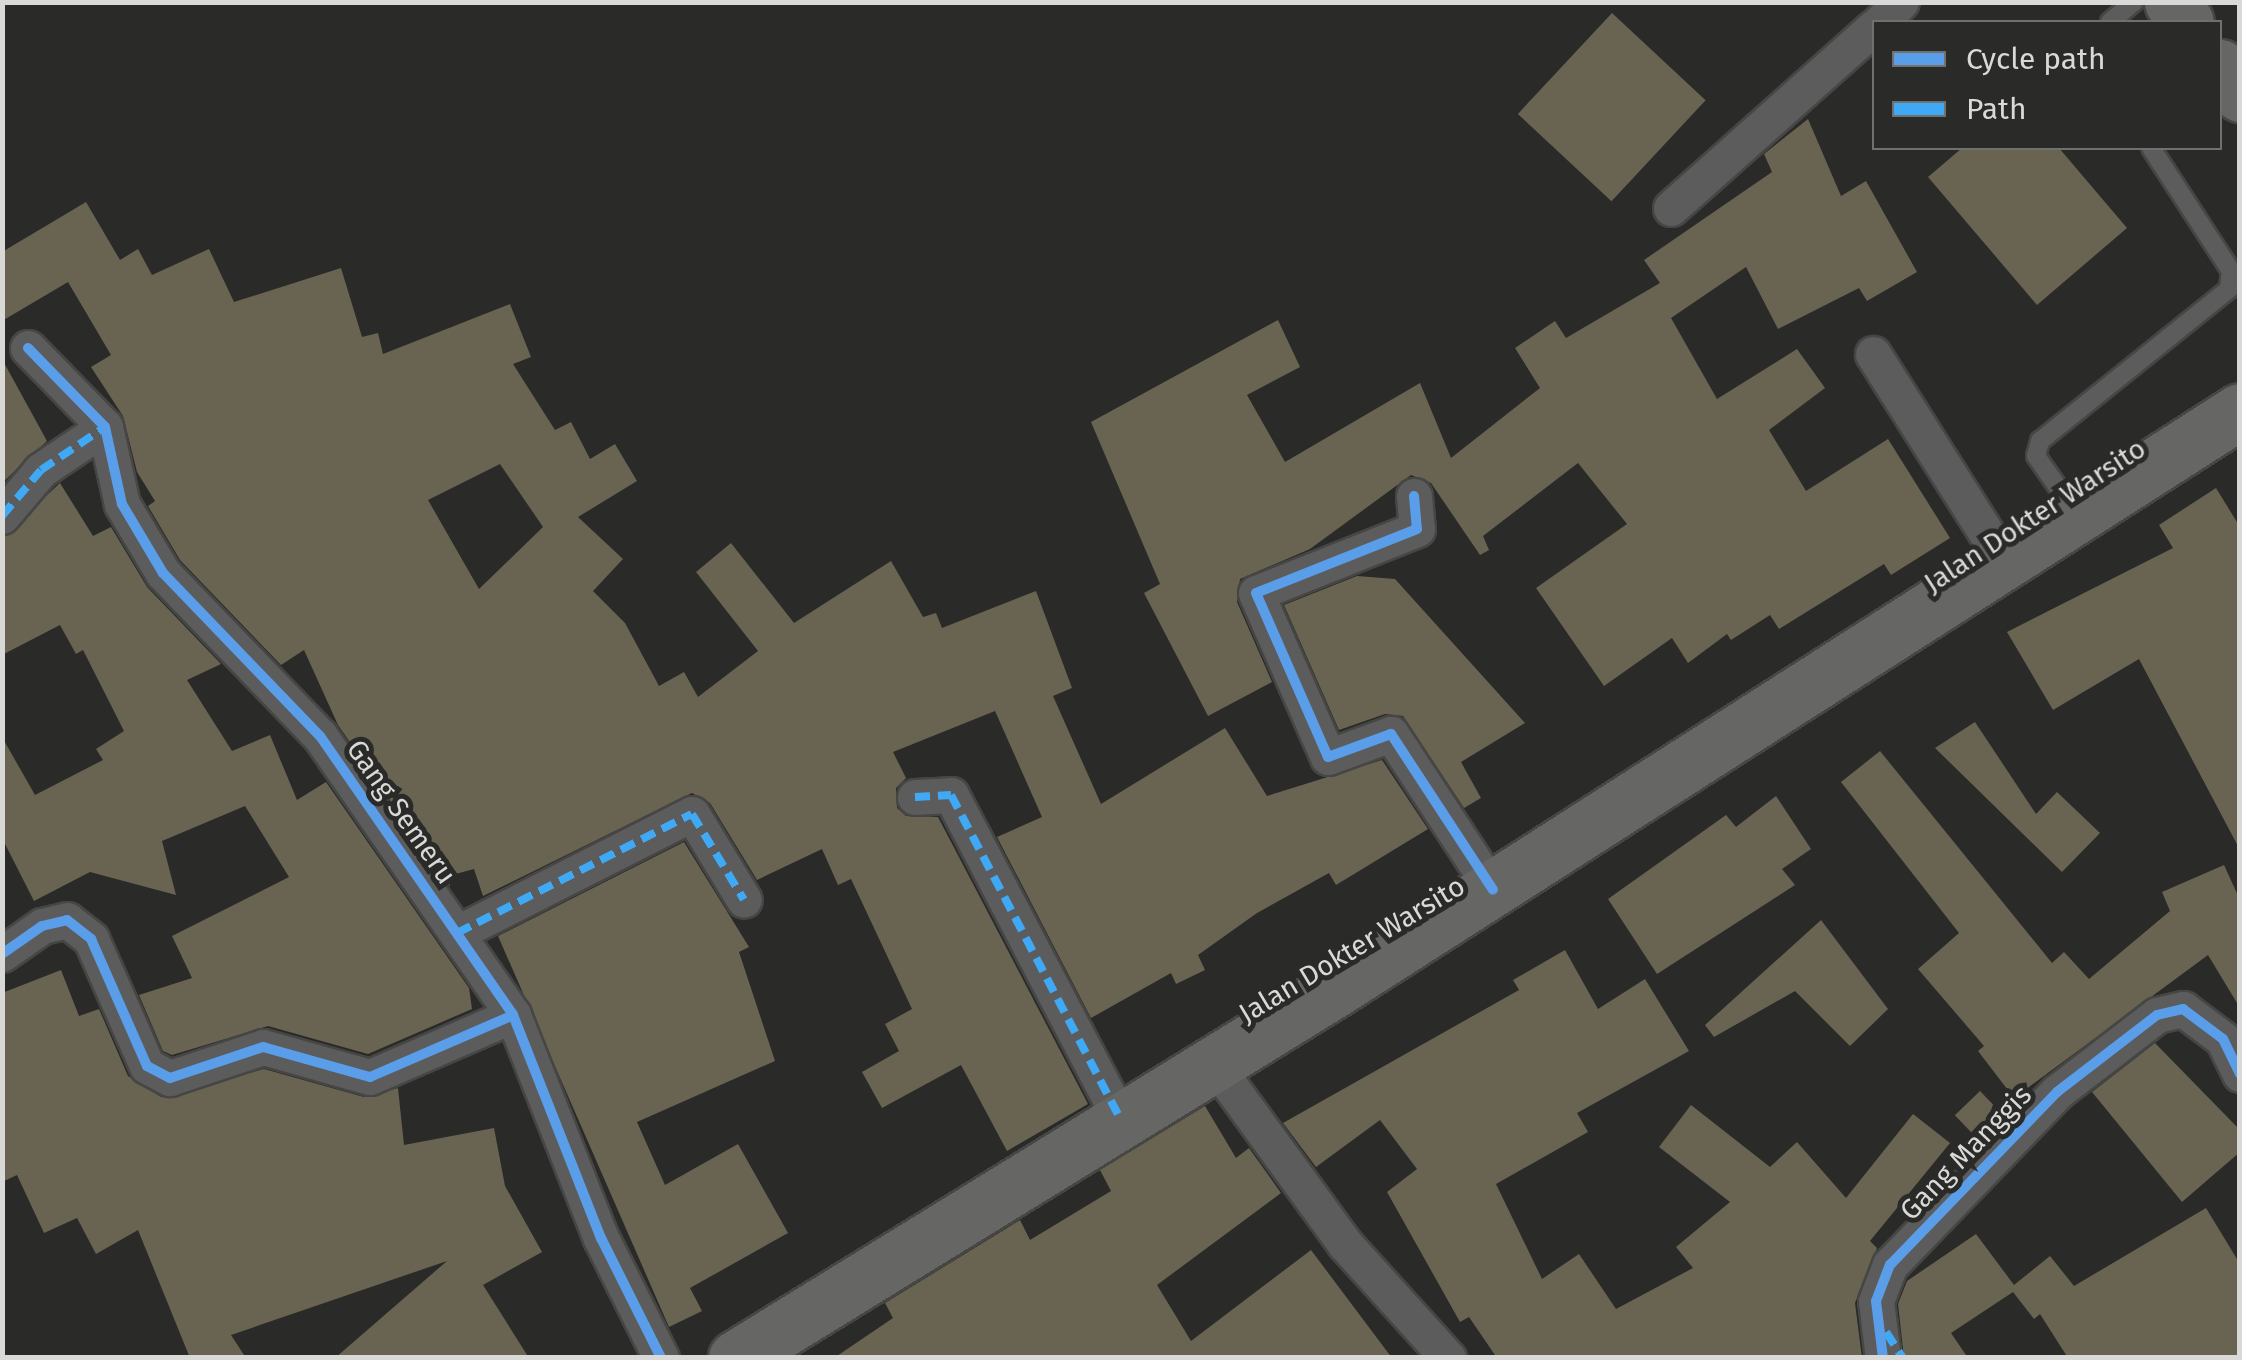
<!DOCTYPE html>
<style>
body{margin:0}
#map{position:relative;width:2242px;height:1360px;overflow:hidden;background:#2a2a29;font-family:"Fira Sans",sans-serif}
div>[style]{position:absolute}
.building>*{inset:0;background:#696351;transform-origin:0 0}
.roads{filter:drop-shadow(2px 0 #464645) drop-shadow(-2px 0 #464645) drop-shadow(0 2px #464645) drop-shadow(0 -2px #464645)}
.service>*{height:18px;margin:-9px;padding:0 9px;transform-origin:9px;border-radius:9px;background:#5b5c5b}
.minor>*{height:35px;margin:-17.5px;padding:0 17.5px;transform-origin:17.5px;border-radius:17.5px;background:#5b5c5b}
.primary>*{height:55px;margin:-27.5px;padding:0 27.5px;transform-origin:27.5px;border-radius:27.5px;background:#666665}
.quiet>*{height:8px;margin-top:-4px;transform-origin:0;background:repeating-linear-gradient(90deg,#3fa9f5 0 15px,transparent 0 23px)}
.cycleway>*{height:10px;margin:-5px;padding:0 5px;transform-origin:5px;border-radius:5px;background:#5a9eea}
span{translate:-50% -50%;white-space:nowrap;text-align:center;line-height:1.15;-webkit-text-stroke:10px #2a2b28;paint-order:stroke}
.street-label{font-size:28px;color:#d9dad8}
.frame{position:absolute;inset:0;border:5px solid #d9dad8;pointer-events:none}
.legend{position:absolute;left:1872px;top:20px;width:350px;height:130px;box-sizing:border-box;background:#2a2b28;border:2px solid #70716e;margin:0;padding:12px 18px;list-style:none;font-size:30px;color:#d9dad8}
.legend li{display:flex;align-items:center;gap:20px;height:50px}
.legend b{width:50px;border:2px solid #70716e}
</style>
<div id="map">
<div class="building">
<i style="left:1612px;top:13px;width:128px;height:138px;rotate:43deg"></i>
<i style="clip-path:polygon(1808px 119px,1841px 196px,1866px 181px,1917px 272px,1867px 301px,1859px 288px,1778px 329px,1746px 267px,1671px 318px,1717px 399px,1797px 349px,1825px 388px,1769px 430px,1806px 491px,1888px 439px,1950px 538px,1891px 575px,1884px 564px,1779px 629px,1770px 615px,1731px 640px,1727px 634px,1688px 663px,1672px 638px,1604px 686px,1536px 588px,1627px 524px,1578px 463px,1483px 536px,1489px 550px,1480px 555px,1431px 483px,1411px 475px,1310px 549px,1240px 579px,1237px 602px,1272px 682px,1208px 716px,1144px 593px,1160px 584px,1091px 422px,1278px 320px,1300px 367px,1247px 395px,1285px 462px,1420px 383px,1451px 458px,1540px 388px,1515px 348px,1555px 321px,1566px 338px,1660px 283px,1644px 260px,1772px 172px,1764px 154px)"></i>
<i style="clip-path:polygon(1962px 148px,2059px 148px,2127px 228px,2037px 305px,1928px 177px)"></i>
<i style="clip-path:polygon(evenodd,86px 202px,120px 260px,138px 249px,152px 275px,209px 249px,234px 302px,341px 268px,362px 337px,378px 333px,383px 354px,510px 304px,531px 357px,513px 364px,555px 430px,571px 422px,590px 459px,615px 444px,637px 481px,578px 517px,623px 559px,593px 591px,625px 623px,659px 686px,684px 672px,698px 697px,758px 651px,696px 572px,731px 543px,794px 623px,891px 561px,923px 617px,936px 613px,942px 628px,1036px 591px,1072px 688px,1053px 696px,1101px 804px,1225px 728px,1267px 796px,1382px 760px,1428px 829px,1336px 885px,1329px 873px,1257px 913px,1198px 955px,1205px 970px,1176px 984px,1171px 973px,1091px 1018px,997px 837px,1042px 817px,995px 711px,893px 752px,906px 778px,896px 788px,897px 808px,906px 816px,938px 817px,1088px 1104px,1007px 1151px,961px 1065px,882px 1108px,862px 1072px,899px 1051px,885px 1024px,912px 1009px,851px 879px,838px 885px,822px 849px,757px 880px,710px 803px,692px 793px,483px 896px,474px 869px,448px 876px,450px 887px,338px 725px,304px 650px,281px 665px,180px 560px,148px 506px,155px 501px,137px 472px,123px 416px,91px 367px,111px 355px,68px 282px,2px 321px,2px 252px,86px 202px,500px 464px,543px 527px,479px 589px,428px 500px,500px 464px)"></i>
<i style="clip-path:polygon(2px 359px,47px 441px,2px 483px)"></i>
<i style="clip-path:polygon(60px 483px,93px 536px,111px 527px,147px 587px,221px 664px,187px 680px,232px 751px,270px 735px,297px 800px,326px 782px,469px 988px,472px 1009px,368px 1054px,268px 1026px,172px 1055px,163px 1051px,139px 995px,192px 978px,172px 936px,289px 877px,245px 806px,162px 841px,176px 895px,90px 872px,34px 901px,2px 838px,2px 737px,35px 795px,103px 760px,96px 749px,124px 731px,83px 650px,76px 654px,60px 625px,2px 655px,2px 537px)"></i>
<i style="clip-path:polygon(2216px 488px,2240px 527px,2240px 850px,2139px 659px,2053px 710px,2007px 632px,2173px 548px,2159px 525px)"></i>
<i style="clip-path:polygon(1357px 576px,1395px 579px,1525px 723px,1461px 762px,1481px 798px,1464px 808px,1403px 716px,1385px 714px,1339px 730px,1284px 605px)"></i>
<i style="clip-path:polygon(1975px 722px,2036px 814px,2057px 792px,2100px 833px,2062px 872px,1935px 748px)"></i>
<i style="clip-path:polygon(1880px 751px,2052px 963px,2064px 952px,2089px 979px,2170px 911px,2162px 892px,2224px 865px,2240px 900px,2240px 1008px,2208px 955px,2014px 1098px,1978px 1051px,1984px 1046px,1918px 969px,1959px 933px,1841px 782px)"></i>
<i style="clip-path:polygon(1776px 796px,1811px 849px,1782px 869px,1795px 885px,1657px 974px,1608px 899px,1726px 815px,1736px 827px)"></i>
<i style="clip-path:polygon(684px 842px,749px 947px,739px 952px,775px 1061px,637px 1122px,665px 1185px,738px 1144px,788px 1233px,690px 1288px,702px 1311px,669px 1327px,498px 936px)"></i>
<i style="clip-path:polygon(1821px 920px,1888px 1009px,1850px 1046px,1795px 991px,1714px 1037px,1705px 1025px)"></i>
<i style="clip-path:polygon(1565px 950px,1598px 1009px,1645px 979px,1689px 1051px,1577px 1113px,1588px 1132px,1496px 1184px,1542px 1279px,1579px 1254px,1616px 1309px,1693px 1268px,1676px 1247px,1730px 1202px,1659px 1147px,1691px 1105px,1770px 1167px,1797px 1142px,1846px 1198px,1913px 1114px,1950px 1143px,1870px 1241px,1877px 1248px,1855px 1303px,1862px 1358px,1497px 1358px,1469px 1317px,1460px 1322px,1387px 1192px,1417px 1169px,1380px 1120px,1316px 1167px,1283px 1123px,1519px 990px,1513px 980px)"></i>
<i style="clip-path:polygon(61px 970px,79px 1016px,99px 1009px,128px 1076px,161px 1097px,264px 1069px,364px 1097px,398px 1088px,404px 1145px,494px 1128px,505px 1186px,542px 1252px,483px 1285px,529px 1358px,335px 1358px,447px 1261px,231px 1335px,246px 1358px,190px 1358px,138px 1230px,96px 1254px,77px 1218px,44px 1233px,17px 1175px,2px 1182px,2px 993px)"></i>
<i style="clip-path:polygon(2155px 1043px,2240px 1130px,2240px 1152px,2182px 1202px,2092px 1092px)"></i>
<i style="left:1980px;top:1091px;width:35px;height:35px;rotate:46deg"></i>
<i style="clip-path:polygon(1205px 1106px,1236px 1158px,1249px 1148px,1281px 1193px,1157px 1285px,1191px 1341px,1311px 1250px,1392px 1358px,834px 1358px,893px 1318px,885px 1303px,1020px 1220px,1030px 1240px,1111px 1191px,1100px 1170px)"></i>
<i style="clip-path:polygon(2206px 1208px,2240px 1264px,2240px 1358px,2068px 1358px,2040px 1314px,2034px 1319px,2013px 1292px,1951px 1333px,1968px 1358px,1904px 1358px,1898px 1304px,1907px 1281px,1976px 1234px,2014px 1285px,2050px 1256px,2074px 1286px)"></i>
</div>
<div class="roads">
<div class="service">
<i style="left:2110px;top:22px;width:31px;rotate:-40deg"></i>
<i style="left:2073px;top:509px;width:65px;rotate:-124.9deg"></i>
<i style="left:2036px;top:456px;width:16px;rotate:-75deg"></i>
<i style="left:2040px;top:441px;width:243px;rotate:-38.8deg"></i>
<i style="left:2229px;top:289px;width:18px;rotate:-84deg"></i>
<i style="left:2231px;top:271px;width:147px;rotate:-123deg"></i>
</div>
<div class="minor">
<i style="left:1880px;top:22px;width:29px;rotate:-44deg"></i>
<i style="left:1671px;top:208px;width:272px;rotate:-41.7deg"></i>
<i style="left:28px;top:348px;width:110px;rotate:45.7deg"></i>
<i style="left:105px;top:427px;width:79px;rotate:77.6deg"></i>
<i style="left:122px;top:504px;width:80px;rotate:59.3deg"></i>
<i style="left:163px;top:573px;width:226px;rotate:46.1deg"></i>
<i style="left:320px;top:736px;width:339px;rotate:55.3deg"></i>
<i style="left:513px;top:1015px;width:240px;rotate:68.5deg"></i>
<i style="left:601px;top:1238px;width:134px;rotate:63.4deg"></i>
<i style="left:1873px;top:354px;width:247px;rotate:57.7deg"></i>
<i style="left:1414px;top:496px;width:33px;rotate:85deg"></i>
<i style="left:1417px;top:529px;width:173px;rotate:158.3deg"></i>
<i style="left:1256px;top:593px;width:179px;rotate:66.3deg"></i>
<i style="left:1328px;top:757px;width:67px;rotate:-20.1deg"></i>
<i style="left:1391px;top:734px;width:186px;rotate:56.8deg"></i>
<i style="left:2px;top:516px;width:60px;rotate:-49.7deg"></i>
<i style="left:41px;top:470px;width:77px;rotate:-33.9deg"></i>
<i style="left:915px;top:797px;width:36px;rotate:-3deg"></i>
<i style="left:951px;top:795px;width:363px;rotate:62.4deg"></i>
<i style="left:457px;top:933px;width:263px;rotate:-26.9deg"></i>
<i style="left:692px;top:814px;width:100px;rotate:58.8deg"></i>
<i style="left:2px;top:954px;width:49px;rotate:-35deg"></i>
<i style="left:42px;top:926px;width:26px;rotate:-13deg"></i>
<i style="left:67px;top:920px;width:31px;rotate:38deg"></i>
<i style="left:91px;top:939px;width:139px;rotate:66.2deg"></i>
<i style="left:147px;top:1066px;width:26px;rotate:28deg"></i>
<i style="left:170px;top:1078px;width:98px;rotate:-18.4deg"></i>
<i style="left:263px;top:1047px;width:111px;rotate:15.7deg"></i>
<i style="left:370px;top:1077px;width:156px;rotate:-23.4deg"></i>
<i style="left:1212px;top:1061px;width:226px;rotate:54deg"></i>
<i style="left:1345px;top:1244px;width:154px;rotate:47.9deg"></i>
<i style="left:1883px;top:1358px;width:57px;rotate:-97deg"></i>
<i style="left:1876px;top:1301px;width:39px;rotate:-69deg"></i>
<i style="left:1890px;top:1265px;width:240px;rotate:-46deg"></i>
<i style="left:2057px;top:1092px;width:126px;rotate:-37.6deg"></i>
<i style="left:2157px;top:1015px;width:27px;rotate:-13deg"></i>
<i style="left:2183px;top:1009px;width:50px;rotate:36.9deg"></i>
<i style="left:2223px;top:1039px;width:39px;rotate:64deg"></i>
</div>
<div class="primary">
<i style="left:2172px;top:2px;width:24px;rotate:55deg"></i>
<i style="left:2220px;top:67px;width:34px;rotate:53deg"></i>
<i style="left:736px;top:1358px;width:702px;rotate:-31.61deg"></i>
<i style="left:1334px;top:990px;width:1075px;rotate:-32.58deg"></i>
</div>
</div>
<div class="quiet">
<i style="left:2px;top:516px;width:60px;rotate:-49.7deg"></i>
<i style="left:41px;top:470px;width:77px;rotate:-33.9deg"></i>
<i style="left:915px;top:797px;width:36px;rotate:-3deg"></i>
<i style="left:951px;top:795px;width:363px;rotate:62.4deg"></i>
<i style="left:457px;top:933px;width:263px;rotate:-26.9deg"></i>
<i style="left:692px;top:814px;width:100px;rotate:58.8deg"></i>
<i style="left:1886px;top:1332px;width:31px;rotate:57deg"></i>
</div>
<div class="cycleway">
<i style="left:28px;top:348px;width:110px;rotate:45.7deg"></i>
<i style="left:105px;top:427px;width:79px;rotate:77.6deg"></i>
<i style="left:122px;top:504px;width:80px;rotate:59.3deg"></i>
<i style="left:163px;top:573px;width:226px;rotate:46.1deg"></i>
<i style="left:320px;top:736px;width:339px;rotate:55.3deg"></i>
<i style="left:513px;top:1015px;width:240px;rotate:68.5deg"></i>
<i style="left:601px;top:1238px;width:134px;rotate:63.4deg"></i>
<i style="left:1414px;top:496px;width:33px;rotate:85deg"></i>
<i style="left:1417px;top:529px;width:173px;rotate:158.3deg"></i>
<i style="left:1256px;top:593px;width:179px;rotate:66.3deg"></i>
<i style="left:1328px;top:757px;width:67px;rotate:-20.1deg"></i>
<i style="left:1391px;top:734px;width:186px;rotate:56.8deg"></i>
<i style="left:2px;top:954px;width:49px;rotate:-35deg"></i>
<i style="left:42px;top:926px;width:26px;rotate:-13deg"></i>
<i style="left:67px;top:920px;width:31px;rotate:38deg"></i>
<i style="left:91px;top:939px;width:139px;rotate:66.2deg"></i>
<i style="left:147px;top:1066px;width:26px;rotate:28deg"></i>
<i style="left:170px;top:1078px;width:98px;rotate:-18.4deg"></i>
<i style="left:263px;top:1047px;width:111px;rotate:15.7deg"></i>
<i style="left:370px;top:1077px;width:156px;rotate:-23.4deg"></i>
<i style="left:1883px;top:1358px;width:57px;rotate:-97deg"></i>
<i style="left:1876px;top:1301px;width:39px;rotate:-69deg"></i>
<i style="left:1890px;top:1265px;width:240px;rotate:-46deg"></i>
<i style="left:2057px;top:1092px;width:126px;rotate:-37.6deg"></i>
<i style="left:2157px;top:1015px;width:27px;rotate:-13deg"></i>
<i style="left:2183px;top:1009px;width:50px;rotate:36.9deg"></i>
<i style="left:2223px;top:1039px;width:39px;rotate:64deg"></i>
</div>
<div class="street-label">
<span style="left:2035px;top:516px;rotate:-33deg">Jalan Dokter Warsito</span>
<span style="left:401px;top:812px;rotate:55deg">Gang Semeru</span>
<span style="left:1352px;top:950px;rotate:-31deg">Jalan Dokter Warsito</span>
<span style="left:1966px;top:1153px;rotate:-46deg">Gang Manggis</span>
</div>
<div class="frame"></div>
<ul class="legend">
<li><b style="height:12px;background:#5a9eea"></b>Cycle path</li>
<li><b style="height:12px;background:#3fa9f5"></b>Path</li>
</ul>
</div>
